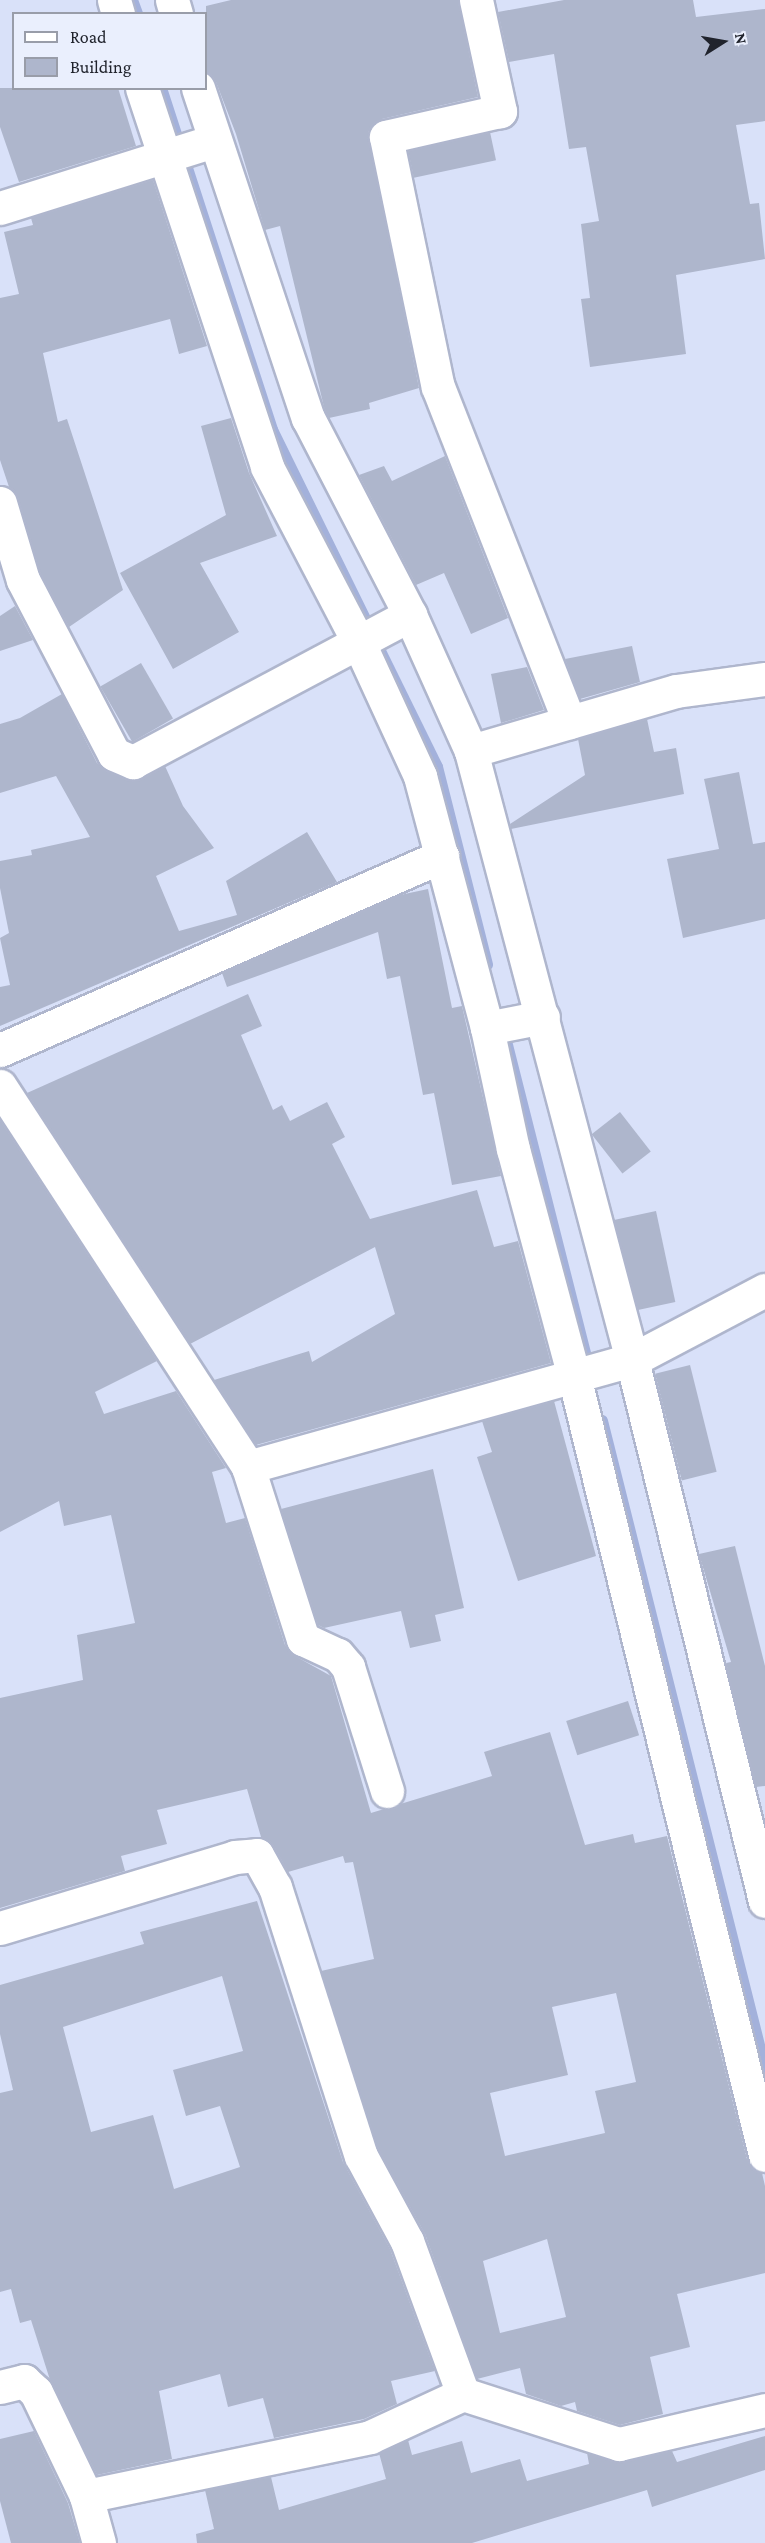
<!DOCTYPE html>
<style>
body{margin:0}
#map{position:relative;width:765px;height:2543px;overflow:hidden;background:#d9e1f9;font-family:"Crimson Pro",serif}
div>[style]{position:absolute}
.stream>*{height:12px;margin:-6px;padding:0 6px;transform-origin:6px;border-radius:6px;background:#a3b1db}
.building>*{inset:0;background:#aeb6cc;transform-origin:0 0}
.roads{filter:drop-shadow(2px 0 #afb6cd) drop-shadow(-2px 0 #afb6cd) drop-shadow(0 2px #afb6cd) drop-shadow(0 -2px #afb6cd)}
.minor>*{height:33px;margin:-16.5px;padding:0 16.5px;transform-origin:16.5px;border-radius:16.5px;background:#fff}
span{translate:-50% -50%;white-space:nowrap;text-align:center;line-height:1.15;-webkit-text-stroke:5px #eaeffd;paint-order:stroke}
.legend{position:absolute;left:12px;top:12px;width:195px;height:78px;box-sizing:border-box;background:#eaeffd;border:2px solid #999da9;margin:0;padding:8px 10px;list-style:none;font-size:18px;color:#20232c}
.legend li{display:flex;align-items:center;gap:12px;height:30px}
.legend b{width:30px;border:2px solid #999da9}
.north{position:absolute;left:693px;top:12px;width:60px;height:60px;-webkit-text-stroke:4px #eaeffd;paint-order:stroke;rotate:79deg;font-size:16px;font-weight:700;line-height:24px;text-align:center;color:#20232c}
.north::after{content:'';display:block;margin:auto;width:21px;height:27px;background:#20232c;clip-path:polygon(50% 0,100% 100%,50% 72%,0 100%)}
</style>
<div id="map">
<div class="stream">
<i style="left:132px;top:0;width:15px;rotate:70deg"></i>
<i style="left:161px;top:88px;width:360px;rotate:72deg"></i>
<i style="left:272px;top:430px;width:220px;rotate:63.8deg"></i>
<i style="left:376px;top:643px;width:138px;rotate:63.8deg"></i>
<i style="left:437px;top:767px;width:204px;rotate:75.8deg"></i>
<i style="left:505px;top:1037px;width:334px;rotate:75.8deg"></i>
<i style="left:602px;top:1421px;width:668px;rotate:75.88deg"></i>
</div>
<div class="building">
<i style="clip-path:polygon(231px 0,458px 0,478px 97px,382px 119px,368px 132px,419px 388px,369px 403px,370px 409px,329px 418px,325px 411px,280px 226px,265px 230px,236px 134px,216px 82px,206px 71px,206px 6px)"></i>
<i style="clip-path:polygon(564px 0,693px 0,696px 17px,765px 9px,765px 121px,736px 125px,750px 204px,759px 203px,765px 259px,676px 275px,686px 354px,590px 367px,581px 299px,590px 298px,581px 224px,599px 221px,586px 147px,569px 149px,554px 54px,509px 62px,498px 12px)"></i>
<i style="clip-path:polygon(0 88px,118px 88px,136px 146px,19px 182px,0 127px)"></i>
<i style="left:490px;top:132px;width:29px;height:84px;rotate:78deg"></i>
<i style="clip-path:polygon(153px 180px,207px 346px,179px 354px,170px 319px,43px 353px,58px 422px,67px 419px,123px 590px,69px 627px,40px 573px,18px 498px,9px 487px,0 460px,0 298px,19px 294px,4px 232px,33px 225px,31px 218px)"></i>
<i style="clip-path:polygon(231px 418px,249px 473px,277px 536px,200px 563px,239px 632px,173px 669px,120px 573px,226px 515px,201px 426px)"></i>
<i style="clip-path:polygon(445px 456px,508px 618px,471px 634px,444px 573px,416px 585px,359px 475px,384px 466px,392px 481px)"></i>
<i style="clip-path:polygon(15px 606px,33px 640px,0 651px,0 616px)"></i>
<i style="clip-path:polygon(632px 646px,640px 682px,580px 699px,565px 659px)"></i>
<i style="left:141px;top:663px;width:64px;height:47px;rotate:60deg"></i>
<i style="clip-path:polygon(527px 667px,544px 710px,501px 723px,491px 674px)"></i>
<i style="clip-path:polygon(62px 694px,97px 763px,106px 771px,134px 781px,165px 766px,183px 806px,214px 848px,156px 876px,179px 931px,237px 915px,226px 881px,307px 832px,337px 882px,0 1026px,0 987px,10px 985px,0 938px,9px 933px,0 888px,0 861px,32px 855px,31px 850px,90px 837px,56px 776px,0 793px,0 724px,20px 718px)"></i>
<i style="clip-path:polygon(647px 719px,654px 752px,676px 748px,684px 794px,511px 829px,510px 824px,585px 775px,578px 739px)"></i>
<i style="clip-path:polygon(739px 772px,753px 844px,765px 842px,765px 919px,683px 938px,667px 859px,719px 849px,704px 779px)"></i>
<i style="clip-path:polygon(428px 889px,452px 1008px,462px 1006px,501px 1176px,452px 1185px,434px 1093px,423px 1095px,400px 976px,387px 979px,378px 932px,227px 987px,222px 973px,400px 895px)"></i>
<i style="clip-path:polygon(248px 994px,262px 1026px,241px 1035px,273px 1110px,282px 1105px,290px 1121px,327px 1102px,345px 1137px,332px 1144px,370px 1219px,477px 1190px,494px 1247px,518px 1241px,551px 1363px,256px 1445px,214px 1380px,309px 1351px,312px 1362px,395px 1314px,375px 1247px,190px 1344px,27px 1093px)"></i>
<i style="left:620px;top:1112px;width:50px;height:36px;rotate:52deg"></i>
<i style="clip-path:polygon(evenodd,0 1120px,157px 1361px,95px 1392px,104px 1414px,176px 1391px,226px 1468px,212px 1472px,226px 1523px,245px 1518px,285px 1645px,295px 1656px,331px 1676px,371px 1813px,492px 1776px,484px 1752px,550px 1732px,585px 1845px,633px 1834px,635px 1843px,667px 1836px,747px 2159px,752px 2168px,762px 2173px,765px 2186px,765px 2273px,677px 2294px,690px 2347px,650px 2357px,663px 2414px,620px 2425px,577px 2411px,575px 2402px,561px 2406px,526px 2394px,520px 2368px,477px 2379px,425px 2234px,378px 2149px,321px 1971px,374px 1959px,353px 1862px,345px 1863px,343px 1856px,288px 1872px,273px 1845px,261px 1837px,247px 1789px,157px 1810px,167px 1844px,121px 1856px,125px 1871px,0 1908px,0 1698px,83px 1680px,77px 1635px,135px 1623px,111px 1515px,64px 1526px,59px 1501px,0 1532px,0 1120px,616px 1993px,636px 2082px,595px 2091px,605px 2133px,505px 2156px,490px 2093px,568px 2075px,552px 2007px,616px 1993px,0 1120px,547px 2239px,566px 2317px,500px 2333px,483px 2261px,547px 2239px)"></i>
<i style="left:656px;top:1211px;width:93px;height:43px;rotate:78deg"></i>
<i style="left:690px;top:1365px;width:110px;height:36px;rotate:76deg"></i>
<i style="clip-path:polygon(554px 1401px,596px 1556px,518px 1581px,477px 1457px,492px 1452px,482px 1421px)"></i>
<i style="clip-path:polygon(433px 1469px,464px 1608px,435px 1615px,441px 1641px,410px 1648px,401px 1611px,324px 1628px,318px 1625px,281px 1509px)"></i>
<i style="clip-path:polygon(735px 1546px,765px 1666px,765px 1786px,756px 1787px,726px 1663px,731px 1662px,699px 1554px)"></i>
<i style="left:628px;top:1701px;width:36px;height:65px;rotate:72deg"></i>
<i style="clip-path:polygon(evenodd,257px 1901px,343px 2162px,390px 2249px,435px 2371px,391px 2381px,397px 2404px,364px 2419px,274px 2438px,263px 2398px,228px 2407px,220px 2374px,159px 2391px,172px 2459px,97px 2475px,50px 2380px,31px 2320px,20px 2323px,11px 2289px,0 2292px,0 2093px,13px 2090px,0 2034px,0 1985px,144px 1944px,140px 1932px,257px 1901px,222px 1976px,243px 2051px,173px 2070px,186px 2116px,220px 2106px,240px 2167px,174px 2189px,153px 2115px,91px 2132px,63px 2027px,222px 1976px)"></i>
<i style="clip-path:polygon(34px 2431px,68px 2503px,80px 2543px,11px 2543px,0 2501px,0 2439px)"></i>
<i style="clip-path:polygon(765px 2436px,765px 2470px,652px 2507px,647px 2490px,472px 2543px,197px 2543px,196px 2534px,214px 2529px,205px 2490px,271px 2477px,279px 2510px,386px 2479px,379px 2453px,408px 2440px,412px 2455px,462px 2441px,471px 2473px,520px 2459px,527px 2481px,589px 2464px,587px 2453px,623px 2462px,672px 2451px,677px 2462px)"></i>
</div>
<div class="roads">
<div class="minor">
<i style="left:114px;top:0;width:15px;rotate:74deg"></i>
<i style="left:172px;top:0;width:15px;rotate:74deg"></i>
<i style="left:476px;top:0;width:114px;rotate:77.8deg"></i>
<i style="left:500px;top:111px;width:117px;rotate:167.2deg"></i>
<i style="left:386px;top:137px;width:255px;rotate:78.3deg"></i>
<i style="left:438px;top:387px;width:360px;rotate:68.6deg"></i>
<i style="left:142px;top:88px;width:399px;rotate:71.7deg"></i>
<i style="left:267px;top:467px;width:196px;rotate:62.4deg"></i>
<i style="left:358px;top:641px;width:149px;rotate:65.3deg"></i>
<i style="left:420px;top:776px;width:261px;rotate:75.1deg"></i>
<i style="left:487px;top:1028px;width:124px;rotate:77.9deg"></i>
<i style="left:513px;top:1149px;width:235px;rotate:75deg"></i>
<i style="left:574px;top:1376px;width:802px;rotate:76.22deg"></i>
<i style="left:198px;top:88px;width:348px;rotate:71.6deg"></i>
<i style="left:308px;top:418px;width:222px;rotate:62.6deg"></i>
<i style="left:410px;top:615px;width:149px;rotate:65.8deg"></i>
<i style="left:471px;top:751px;width:630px;rotate:75.19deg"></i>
<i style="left:632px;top:1360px;width:557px;rotate:76.19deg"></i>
<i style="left:0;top:208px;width:224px;rotate:-17.4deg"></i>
<i style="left:0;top:503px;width:80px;rotate:73.4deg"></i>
<i style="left:23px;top:580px;width:196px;rotate:62.4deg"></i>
<i style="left:114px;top:754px;width:21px;rotate:23deg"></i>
<i style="left:133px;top:762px;width:314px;rotate:-28deg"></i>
<i style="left:471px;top:751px;width:214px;rotate:-16.3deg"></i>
<i style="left:676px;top:691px;width:90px;rotate:-7.7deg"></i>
<i style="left:487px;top:1028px;width:57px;rotate:-11.1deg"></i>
<i style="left:0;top:1050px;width:483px;rotate:-23.7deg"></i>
<i style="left:0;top:1086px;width:455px;rotate:56.9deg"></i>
<i style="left:248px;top:1467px;width:399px;rotate:-15.6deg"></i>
<i style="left:632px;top:1360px;width:150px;rotate:-27.8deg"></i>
<i style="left:248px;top:1467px;width:181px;rotate:72.3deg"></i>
<i style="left:303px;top:1639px;width:38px;rotate:25deg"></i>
<i style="left:338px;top:1655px;width:16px;rotate:50deg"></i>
<i style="left:348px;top:1667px;width:130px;rotate:72.5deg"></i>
<i style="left:0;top:1928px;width:245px;rotate:-16.8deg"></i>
<i style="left:235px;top:1857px;width:22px;rotate:-5deg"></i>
<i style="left:257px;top:1855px;width:37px;rotate:61deg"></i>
<i style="left:275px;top:1887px;width:282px;rotate:72.3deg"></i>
<i style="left:361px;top:2156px;width:97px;rotate:61.6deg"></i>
<i style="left:407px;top:2241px;width:163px;rotate:69.9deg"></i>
<i style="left:0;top:2387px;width:25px;rotate:-14deg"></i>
<i style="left:24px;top:2381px;width:16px;rotate:43deg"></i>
<i style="left:36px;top:2392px;width:115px;rotate:64.3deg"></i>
<i style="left:99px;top:2543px;width:49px;rotate:-105.5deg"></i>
<i style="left:86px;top:2496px;width:290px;rotate:-11.7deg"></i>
<i style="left:370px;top:2437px;width:102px;rotate:-24.8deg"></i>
<i style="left:463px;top:2394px;width:164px;rotate:17.8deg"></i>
<i style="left:619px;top:2444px;width:150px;rotate:-13.1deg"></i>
</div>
</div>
<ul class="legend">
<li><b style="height:8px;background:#fff"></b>Road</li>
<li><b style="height:16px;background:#aeb6cc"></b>Building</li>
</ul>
<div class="north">N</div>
</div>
